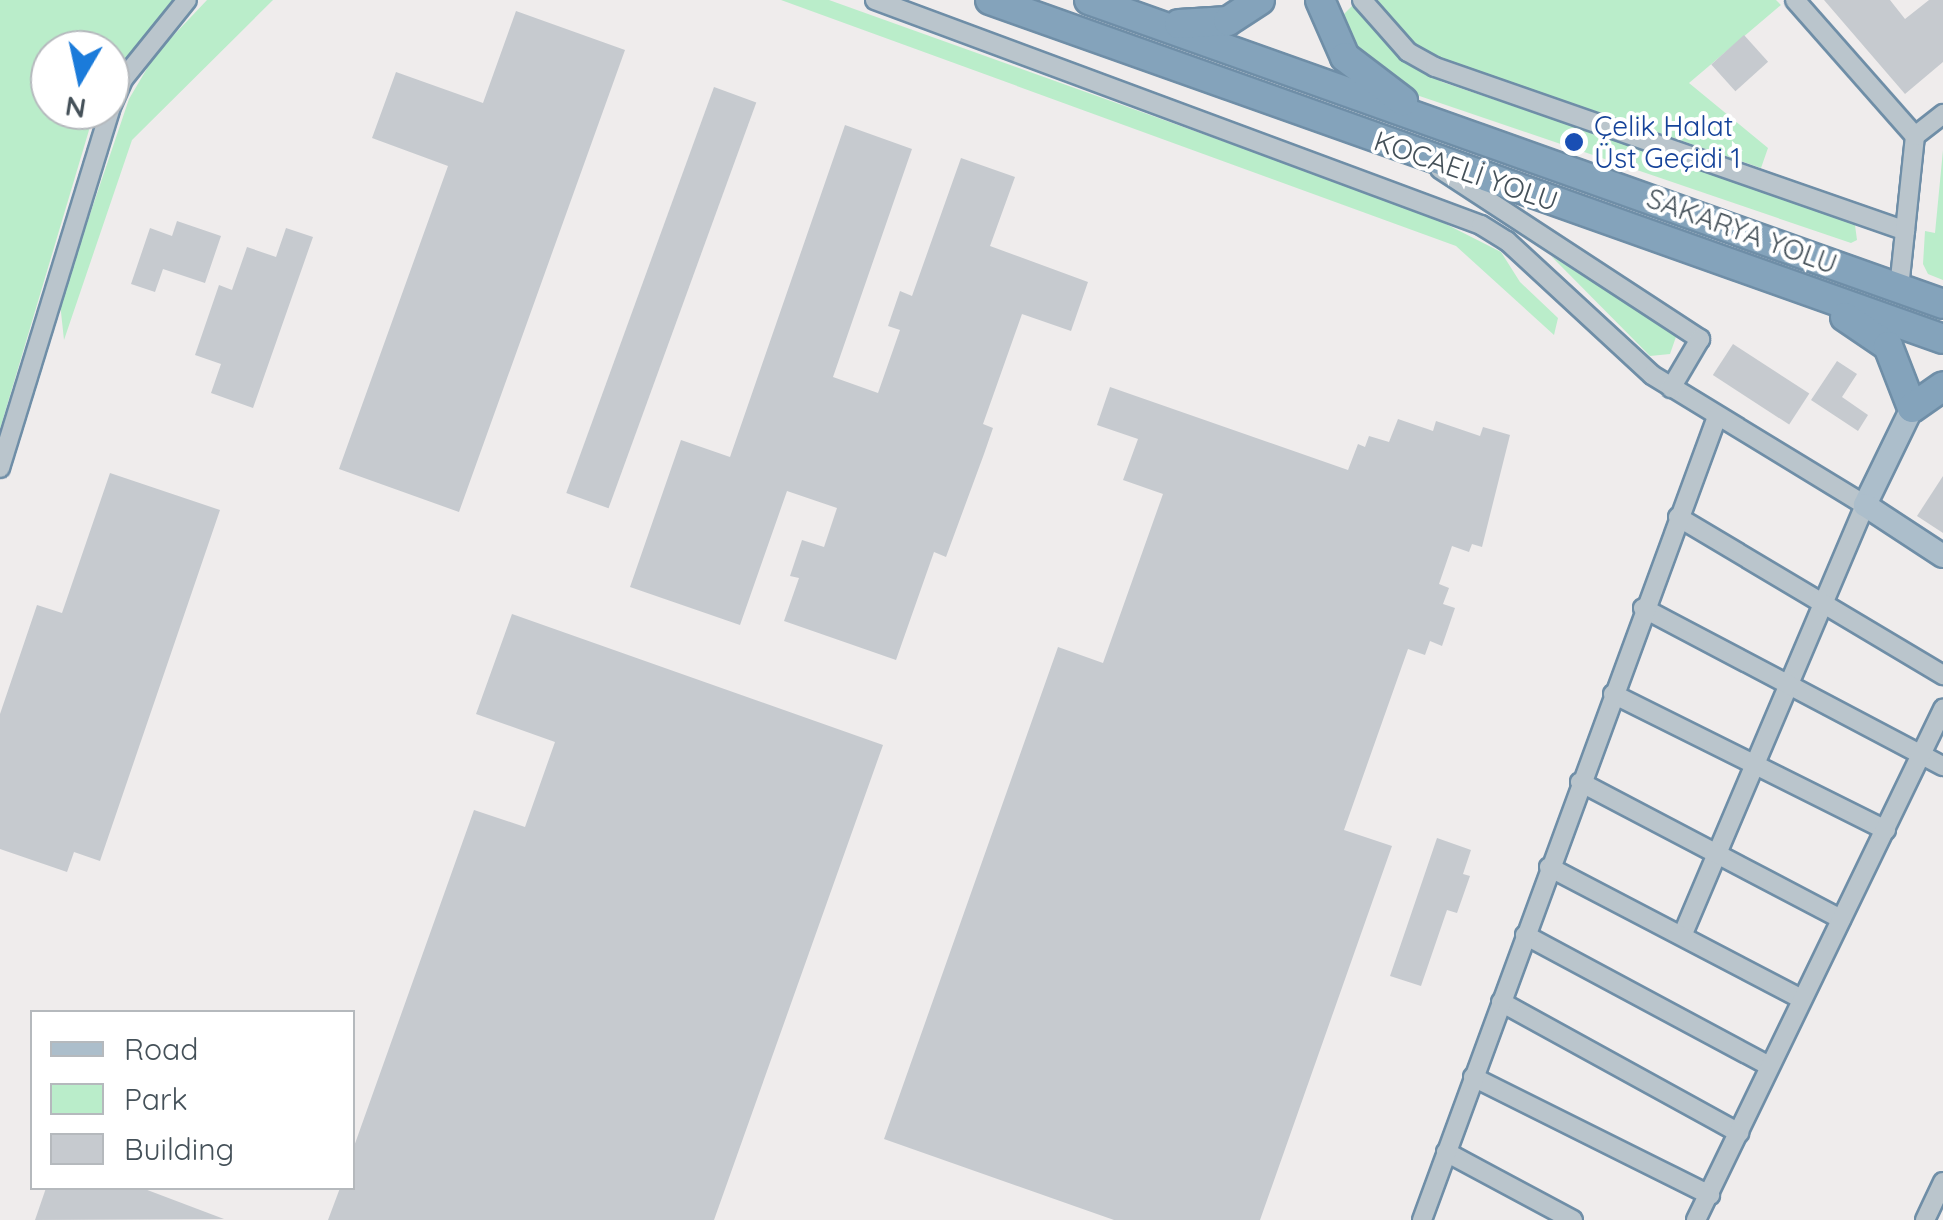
<!DOCTYPE html>
<meta charset="utf-8">
<style>
body{margin:0}
#map{position:relative;width:1943px;height:1220px;overflow:hidden;background:#efecec;font-family:Quicksand,sans-serif}
div>[style]{position:absolute}
.green>*{inset:0;background:#baedca}
.building>*{inset:0;background:#c6cacf;transform-origin:0 0}
.roads{filter:drop-shadow(2px 0 #6f8ea7) drop-shadow(-2px 0 #6f8ea7) drop-shadow(0 2px #6f8ea7) drop-shadow(0 -2px #6f8ea7)}
.minor>*{height:18px;margin:-9px;padding:0 9px;transform-origin:9px;border-radius:9px;background:#bac5cc}
.major>*{height:22px;margin:-11px;padding:0 11px;transform-origin:11px;border-radius:11px;background:#acbecb}
.highway>*{height:28px;margin:-14px;padding:0 14px;transform-origin:14px;border-radius:14px;background:#84a3bb}
.dots>*{width:28px;height:28px;translate:-50% -50%;box-sizing:border-box;border:5px solid #fff;border-radius:50%}
span{translate:-50% -50%;white-space:nowrap;text-align:center;line-height:1.15;-webkit-text-stroke:8px #fff;paint-order:stroke}
.transit-label{font-size:28px;color:#164399}
.left{translate:0 -50%;text-align:left}
.street-label{font-size:28px;color:#455159}
.legend{position:absolute;left:30px;top:1010px;width:325px;height:180px;box-sizing:border-box;background:#fff;border:2px solid #b5b9bd;margin:0;padding:12px 18px;list-style:none;font-size:30px;color:#455159}
.legend li{display:flex;align-items:center;gap:20px;height:50px}
.legend b{width:50px;border:2px solid #b5b9bd}
.north{position:absolute;left:30px;top:30px;width:100px;height:100px;box-sizing:border-box;background:#fff;border:2px solid #b5b9bd;border-radius:50%;rotate:189deg;font-size:28px;font-weight:700;line-height:40px;text-align:center;color:#455159}
.north::after{content:'';display:block;margin:auto;width:35px;height:45px;background:#1b7bda;clip-path:polygon(50% 0,100% 100%,50% 72%,0 100%)}
</style>
<div id="map">
<div class="green">
<i style="clip-path:polygon(0 0,175px 0,110px 80px,110px 50px,50px 50px,50px 110px,95px 110px,0 429px)"></i>
<i style="clip-path:polygon(207px 0,273px 0,132px 140px,64px 340px,60px 303px,129px 99px,155px 55px)"></i>
<i style="clip-path:polygon(781px 0,829px 0,1426px 214px,1501px 252px,1520px 282px,1558px 318px,1554px 335px,1456px 246px)"></i>
<i style="clip-path:polygon(1378px 0,1776px 0,1781px 5px,1689px 83px,1768px 148px,1761px 168px,1427px 53px,1409px 43px)"></i>
<i style="clip-path:polygon(1353px 5px,1389px 47px,1442px 82px,1839px 216px,1855px 225px,1857px 240px,1851px 243px,1393px 87px,1368px 68px,1337px 21px)"></i>
<i style="clip-path:polygon(1943px 150px,1943px 280px,1928px 274px,1923px 264px,1925px 231px,1935px 233px)"></i>
<i style="clip-path:polygon(1551px 256px,1677px 334px,1670px 354px,1650px 356px)"></i>
</div>
<div class="building">
<i style="clip-path:polygon(1824px 0,1890px 0,1905px 19px,1929px 0,1943px 0,1943px 62px,1905px 94px)"></i>
<i style="clip-path:polygon(516px 11px,625px 50px,459px 512px,339px 469px,448px 166px,372px 138px,396px 72px,483px 103px)"></i>
<i style="left:1744px;top:35px;width:36px;height:44px;rotate:48deg"></i>
<i style="left:714px;top:87px;width:45px;height:432px;rotate:20deg"></i>
<i style="clip-path:polygon(845px 125px,912px 149px,833px 377px,878px 393px,900px 330px,888px 326px,900px 291px,912px 296px,961px 158px,1015px 177px,990px 246px,1088px 282px,1071px 331px,1022px 314px,983px 424px,993px 428px,984px 454px,946px 557px,934px 552px,896px 660px,784px 621px,799px 578px,790px 576px,802px 540px,824px 547px,837px 508px,787px 491px,740px 625px,630px 587px,681px 440px,730px 457px)"></i>
<i style="clip-path:polygon(177px 221px,221px 236px,205px 283px,163px 269px,155px 292px,131px 284px,150px 228px,172px 236px)"></i>
<i style="clip-path:polygon(286px 228px,313px 237px,253px 408px,211px 393px,221px 364px,195px 355px,219px 285px,232px 290px,247px 247px,276px 257px)"></i>
<i style="left:1733px;top:344px;width:91px;height:37px;rotate:33deg"></i>
<i style="clip-path:polygon(1837px 361px,1857px 374px,1842px 397px,1868px 415px,1858px 431px,1811px 400px)"></i>
<i style="clip-path:polygon(1110px 387px,1348px 470px,1358px 444px,1365px 447px,1369px 436px,1389px 442px,1398px 419px,1433px 431px,1436px 421px,1480px 436px,1483px 427px,1510px 435px,1482px 547px,1472px 544px,1469px 552px,1452px 546px,1439px 584px,1449px 588px,1443px 604px,1455px 608px,1442px 646px,1430px 641px,1425px 655px,1408px 649px,1344px 830px,1392px 846px,1260px 1220px,1114px 1220px,884px 1139px,1058px 647px,1103px 663px,1163px 494px,1123px 480px,1138px 439px,1097px 425px)"></i>
<i style="clip-path:polygon(110px 473px,220px 510px,100px 861px,74px 852px,67px 872px,0 849px,0 714px,37px 605px,62px 613px)"></i>
<i style="clip-path:polygon(1943px 476px,1943px 533px,1917px 516px)"></i>
<i style="clip-path:polygon(512px 614px,883px 745px,714px 1220px,328px 1220px,340px 1188px,352px 1188px,352px 1152px,474px 810px,525px 827px,555px 742px,476px 714px)"></i>
<i style="clip-path:polygon(1437px 838px,1471px 850px,1463px 874px,1470px 876px,1457px 913px,1447px 910px,1421px 986px,1390px 976px)"></i>
<i style="clip-path:polygon(46px 1188px,142px 1188px,224px 1219px,35px 1220px)"></i>
</div>
<div class="roads">
<div class="minor">
<i style="left:875px;top:0;width:646px;rotate:20.37deg"></i>
<i style="left:1481px;top:225px;width:31px;rotate:32deg"></i>
<i style="left:1507px;top:241px;width:197px;rotate:42.7deg"></i>
<i style="left:1652px;top:375px;width:250px;rotate:31.4deg"></i>
<i style="left:1865px;top:505px;width:468px;rotate:113deg"></i>
<i style="left:1362px;top:0;width:69px;rotate:48.5deg"></i>
<i style="left:1408px;top:52px;width:31px;rotate:29deg"></i>
<i style="left:1435px;top:67px;width:498px;rotate:19.2deg"></i>
<i style="left:1795px;top:0;width:181px;rotate:48.6deg"></i>
<i style="left:1915px;top:136px;width:152px;rotate:96deg"></i>
<i style="left:110px;top:109px;width:34px;rotate:-66deg"></i>
<i style="left:124px;top:78px;width:100px;rotate:-51.1deg"></i>
<i style="left:1915px;top:136px;width:36px;rotate:-38deg"></i>
<i style="left:1440px;top:169px;width:311px;rotate:33.2deg"></i>
<i style="left:1700px;top:339px;width:57px;rotate:120.6deg"></i>
<i style="left:0;top:468px;width:375px;rotate:-72.9deg"></i>
<i style="left:1678px;top:517px;width:309px;rotate:30.8deg"></i>
<i style="left:1643px;top:608px;width:339px;rotate:27.8deg"></i>
<i style="left:1613px;top:694px;width:305px;rotate:26.5deg"></i>
<i style="left:1580px;top:782px;width:295px;rotate:27.7deg"></i>
<i style="left:1549px;top:867px;width:284px;rotate:27.6deg"></i>
<i style="left:1525px;top:935px;width:277px;rotate:28.2deg"></i>
<i style="left:1501px;top:1002px;width:272px;rotate:28.8deg"></i>
<i style="left:1473px;top:1077px;width:265px;rotate:26.5deg"></i>
<i style="left:1446px;top:1152px;width:144px;rotate:28.2deg"></i>
<i style="left:1422px;top:1220px;width:855px;rotate:-69.83deg"></i>
<i style="left:1696px;top:1220px;width:568px;rotate:-64.2deg"></i>
<i style="left:1925px;top:1220px;width:42px;rotate:-64.7deg"></i>
</div>
<div class="major">
<i style="left:1912px;top:408px;width:108px;rotate:115.9deg"></i>
<i style="left:1865px;top:505px;width:93px;rotate:33.2deg"></i>
</div>
<div class="highway">
<i style="left:990px;top:0;width:1011px;rotate:19.58deg"></i>
<i style="left:1089px;top:0;width:906px;rotate:19.59deg"></i>
<i style="left:1320px;top:0;width:62px;rotate:66.3deg"></i>
<i style="left:1345px;top:57px;width:73px;rotate:37.2deg"></i>
<i style="left:1179px;top:24px;width:49px;rotate:-3.5deg"></i>
<i style="left:1228px;top:21px;width:38px;rotate:-33deg"></i>
<i style="left:1845px;top:317px;width:52px;rotate:34deg"></i>
<i style="left:1888px;top:346px;width:66px;rotate:68.8deg"></i>
<i style="left:1912px;top:408px;width:38px;rotate:-35deg"></i>
</div>
</div>
<div class="dots">
<i style="left:1574px;top:142px;background:#1a4fb4"></i>
</div>
<div class="transit-label">
<span class="left" style="left:1594px;top:142px">Çelik Halat<br>Üst Geçidi 1</span>
</div>
<div class="street-label">
<span style="left:1466px;top:171px;rotate:19deg">KOCAELİ YOLU</span>
<span style="left:1742px;top:231px;rotate:20deg">SAKARYA YOLU</span>
</div>
<ul class="legend">
<li><b style="height:12px;background:#acbecb"></b>Road</li>
<li><b style="height:28px;background:#baedca"></b>Park</li>
<li><b style="height:28px;background:#c6cacf"></b>Building</li>
</ul>
<div class="north">N</div>
</div>
